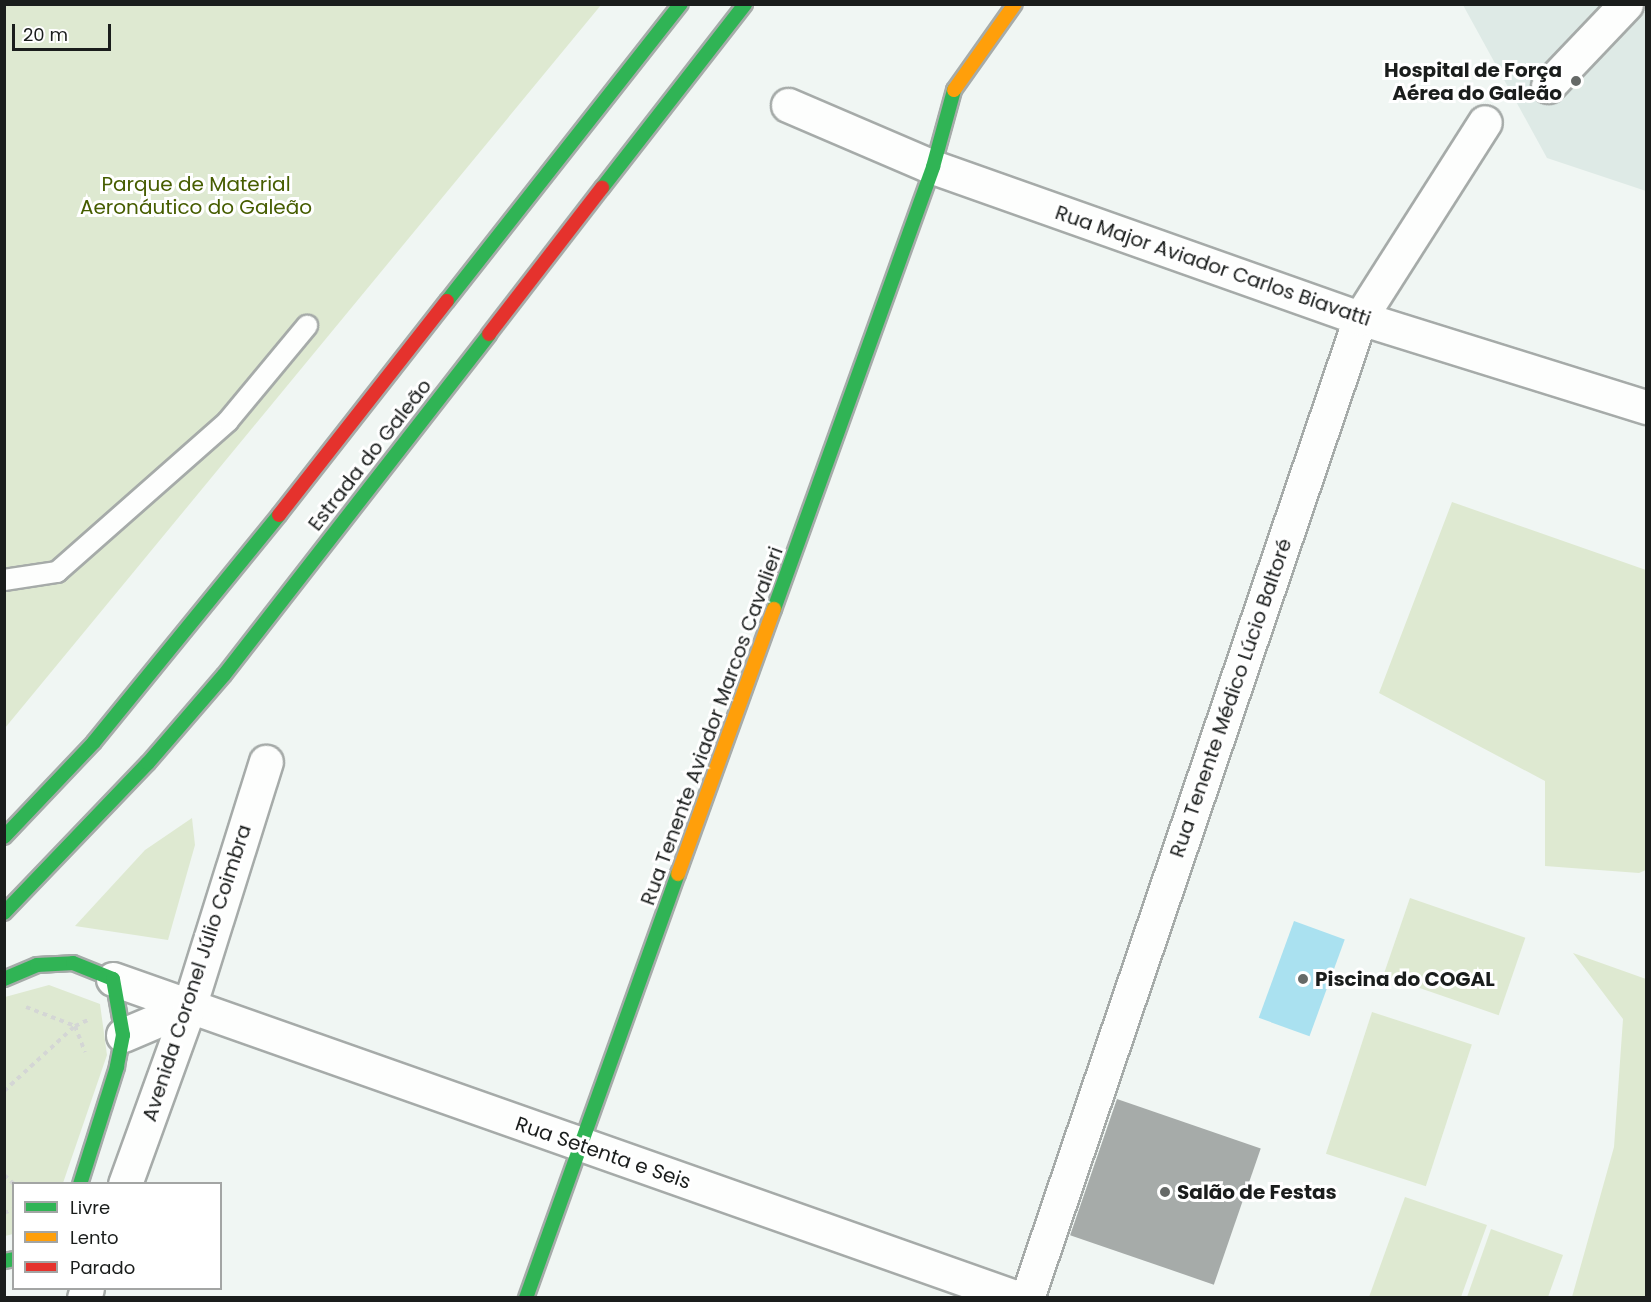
<!DOCTYPE html>
<meta charset="utf-8">
<style>
body{margin:0}
#map{position:relative;width:1651px;height:1302px;overflow:hidden;background:#f0f6f3;font-family:Poppins,sans-serif}
div>[style]{position:absolute}
.built>*{inset:0;background:#deeae6}
.green>*{inset:0;background:#dee9d1;transform-origin:0 0}
.water>*{inset:0;background:#aae1f0;transform-origin:0 0}
.building>*{inset:0;background:#a6aba9;transform-origin:0 0}
.path>*{height:4px;margin-top:-2px;transform-origin:0;background:repeating-linear-gradient(90deg,#d4d6d5 0 4.5px,transparent 0 9px)}
.roads{filter:drop-shadow(2px 0 #a6aba9) drop-shadow(-2px 0 #a6aba9) drop-shadow(0 2px #a6aba9) drop-shadow(0 -2px #a6aba9)}
.lane>*{height:20px;margin:-10px;padding:0 10px;transform-origin:10px;border-radius:10px;background:#fdfefd}
.street>*{height:33px;margin:-16.5px;padding:0 16.5px;transform-origin:16.5px;border-radius:16.5px;background:#fdfefd}
.fast>*{height:14px;margin:-7px;padding:0 7px;transform-origin:7px;border-radius:7px;background:#30b455}
.slow>*{height:14px;margin:-7px;padding:0 7px;transform-origin:7px;border-radius:7px;background:#ff9f0a}
.jam>*{height:14px;margin:-7px;padding:0 7px;transform-origin:7px;border-radius:7px;background:#e5322d}
.dots>*{width:16px;height:16px;translate:-50% -50%;box-sizing:border-box;border:3px solid #fff;border-radius:50%}
span{translate:-50% -50%;white-space:nowrap;text-align:center;line-height:1.15;-webkit-text-stroke:6px #fff;paint-order:stroke}
.poi-label{font-size:20px;color:#1a1d1c;font-weight:700}
.right{translate:-100% -50%;text-align:right}
.left{translate:0 -50%;text-align:left}
.park-label{font-size:20px;color:#465d00}
.street-label{font-size:20px;color:#1a1d1c}
.frame{position:absolute;inset:0;border:6px solid #1a1d1c;pointer-events:none}
.legend{position:absolute;left:12px;top:1182px;width:210px;height:108px;box-sizing:border-box;background:#fff;border:2px solid #a3a5a4;margin:0;padding:8px 10px;list-style:none;font-size:18px;color:#1a1d1c}
.legend li{display:flex;align-items:center;gap:12px;height:30px}
.legend b{width:30px;border:2px solid #a3a5a4}
.scale{position:absolute;left:12px;top:24px;width:99px;height:27px;box-sizing:border-box;border:3px solid #1a1d1c;border-top:0;padding-left:8px;font-size:18px;line-height:21px;white-space:nowrap;color:#1a1d1c;-webkit-text-stroke:4px #fff;paint-order:stroke}
</style>
<div id="map">
<div class="built">
<i style="clip-path:polygon(1463px 5px,1646px 5px,1646px 191px,1547px 158px)"></i>
</div>
<div class="green">
<i style="clip-path:polygon(4px 5px,601px 5px,5px 728px,4px 728px)"></i>
<i style="clip-path:polygon(1452px 502px,1646px 570px,1646px 870px,1639px 873px,1545px 866px,1545px 781px,1379px 693px)"></i>
<i style="clip-path:polygon(192px 818px,195px 845px,168px 940px,75px 926px,145px 850px)"></i>
<i style="left:1410px;top:898px;width:122px;height:82px;rotate:19deg"></i>
<i style="clip-path:polygon(1573px 953px,1646px 979px,1646px 1297px,1572px 1297px,1614px 1147px,1623px 1019px)"></i>
<i style="clip-path:polygon(49px 985px,100px 1004px,107px 1055px,63px 1183px,14px 1184px,13px 1234px,5px 1236px,5px 997px)"></i>
<i style="left:1372px;top:1012px;width:105px;height:149px;rotate:18deg"></i>
<i style="clip-path:polygon(1405px 1197px,1487px 1225px,1461px 1297px,1369px 1297px)"></i>
<i style="clip-path:polygon(1491px 1229px,1563px 1255px,1548px 1297px,1467px 1297px)"></i>
</div>
<div class="water">
<i style="left:1294px;top:921px;width:54px;height:103px;rotate:20deg"></i>
</div>
<div class="building">
<i style="left:1117px;top:1099px;width:152px;height:144px;rotate:19deg"></i>
</div>
<div class="path">
<i style="left:26px;top:1007px;width:53px;rotate:21.2deg"></i>
<i style="left:75px;top:1026px;width:28px;rotate:69deg"></i>
<i style="left:4px;top:1091px;width:96px;rotate:-42.5deg"></i>
<i style="left:75px;top:1026px;width:14px;rotate:-25deg"></i>
<i style="left:4px;top:1175px;width:13px;rotate:42deg"></i>
<i style="left:4px;top:1213px;width:11px;rotate:-22deg"></i>
</div>
<div class="roads">
<div class="lane">
<i style="left:4px;top:580px;width:54px;rotate:-8.6deg"></i>
<i style="left:57px;top:572px;width:228px;rotate:-41.4deg"></i>
<i style="left:228px;top:421px;width:124px;rotate:-50.3deg"></i>
</div>
<div class="street">
<i style="left:1548px;top:86px;width:113px;rotate:-46.4deg"></i>
<i style="left:788px;top:105px;width:158px;rotate:23.2deg"></i>
<i style="left:933px;top:167px;width:453px;rotate:19.5deg"></i>
<i style="left:1360px;top:318px;width:300px;rotate:17.3deg"></i>
<i style="left:113px;top:979px;width:960px;rotate:19.42deg"></i>
<i style="left:123px;top:1035px;width:72px;rotate:-23deg"></i>
<i style="left:125px;top:1184px;width:188px;rotate:-70.1deg"></i>
<i style="left:189px;top:1007px;width:257px;rotate:-72.6deg"></i>
<i style="left:84px;top:1298px;width:10px;rotate:-73deg"></i>
<i style="left:1027px;top:1298px;width:1035px;rotate:-71.23deg"></i>
<i style="left:1360px;top:318px;width:232px;rotate:-57.5deg"></i>
</div>
<div class="fast">
<i style="left:602px;top:188px;width:233px;rotate:-52.1deg"></i>
<i style="left:447px;top:301px;width:378px;rotate:-51.8deg"></i>
<i style="left:774px;top:609px;width:470px;rotate:-70.2deg"></i>
<i style="left:933px;top:167px;width:80px;rotate:-74.7deg"></i>
<i style="left:4px;top:837px;width:131px;rotate:-46.5deg"></i>
<i style="left:94px;top:742px;width:293px;rotate:-50.8deg"></i>
<i style="left:4px;top:913px;width:208px;rotate:-46.2deg"></i>
<i style="left:148px;top:763px;width:116px;rotate:-49.2deg"></i>
<i style="left:224px;top:675px;width:432px;rotate:-52.1deg"></i>
<i style="left:4px;top:979px;width:36px;rotate:-23deg"></i>
<i style="left:37px;top:965px;width:36px;rotate:-3deg"></i>
<i style="left:73px;top:963px;width:43px;rotate:21.8deg"></i>
<i style="left:113px;top:979px;width:57px;rotate:79.9deg"></i>
<i style="left:123px;top:1035px;width:33px;rotate:101deg"></i>
<i style="left:117px;top:1067px;width:123px;rotate:107.5deg"></i>
<i style="left:4px;top:1261px;width:10px;rotate:-11deg"></i>
<i style="left:526px;top:1298px;width:450px;rotate:-70.3deg"></i>
</div>
<div class="slow">
<i style="left:954px;top:90px;width:105px;rotate:-54.7deg"></i>
<i style="left:678px;top:874px;width:282px;rotate:-70.1deg"></i>
</div>
<div class="jam">
<i style="left:489px;top:334px;width:185px;rotate:-52.3deg"></i>
<i style="left:279px;top:515px;width:272px;rotate:-51.9deg"></i>
</div>
</div>
<div class="dots">
<i style="left:1576px;top:81px;background:#656967"></i>
<i style="left:1303px;top:979px;background:#656967"></i>
<i style="left:1165px;top:1192px;background:#656967"></i>
</div>
<div class="poi-label">
<span class="right" style="left:1562px;top:82px">Hospital de Força<br>Aérea do Galeão</span>
<span class="left" style="left:1315px;top:979px">Piscina do COGAL</span>
<span class="left" style="left:1177px;top:1192px">Salão de Festas</span>
</div>
<div class="park-label">
<span style="left:196px;top:196px">Parque de Material<br>Aeronáutico do Galeão</span>
</div>
<div class="street-label">
<span style="left:1213px;top:266px;rotate:19deg">Rua Major Aviador Carlos Biavatti</span>
<span style="left:370px;top:455px;rotate:-52deg">Estrada do Galeão</span>
<span style="left:1231px;top:698px;rotate:-71deg">Rua Tenente Médico Lúcio Baltoré</span>
<span style="left:712px;top:726px;rotate:-70deg">Rua Tenente Aviador Marcos Cavalieri</span>
<span style="left:197px;top:973px;rotate:-72deg">Avenida Coronel Júlio Coimbra</span>
<span style="left:603px;top:1153px;rotate:19deg">Rua Setenta e Seis</span>
</div>
<div class="frame"></div>
<ul class="legend">
<li><b style="height:8px;background:#30b455"></b>Livre</li>
<li><b style="height:8px;background:#ff9f0a"></b>Lento</li>
<li><b style="height:8px;background:#e5322d"></b>Parado</li>
</ul>
<div class="scale">20 m</div>
</div>
